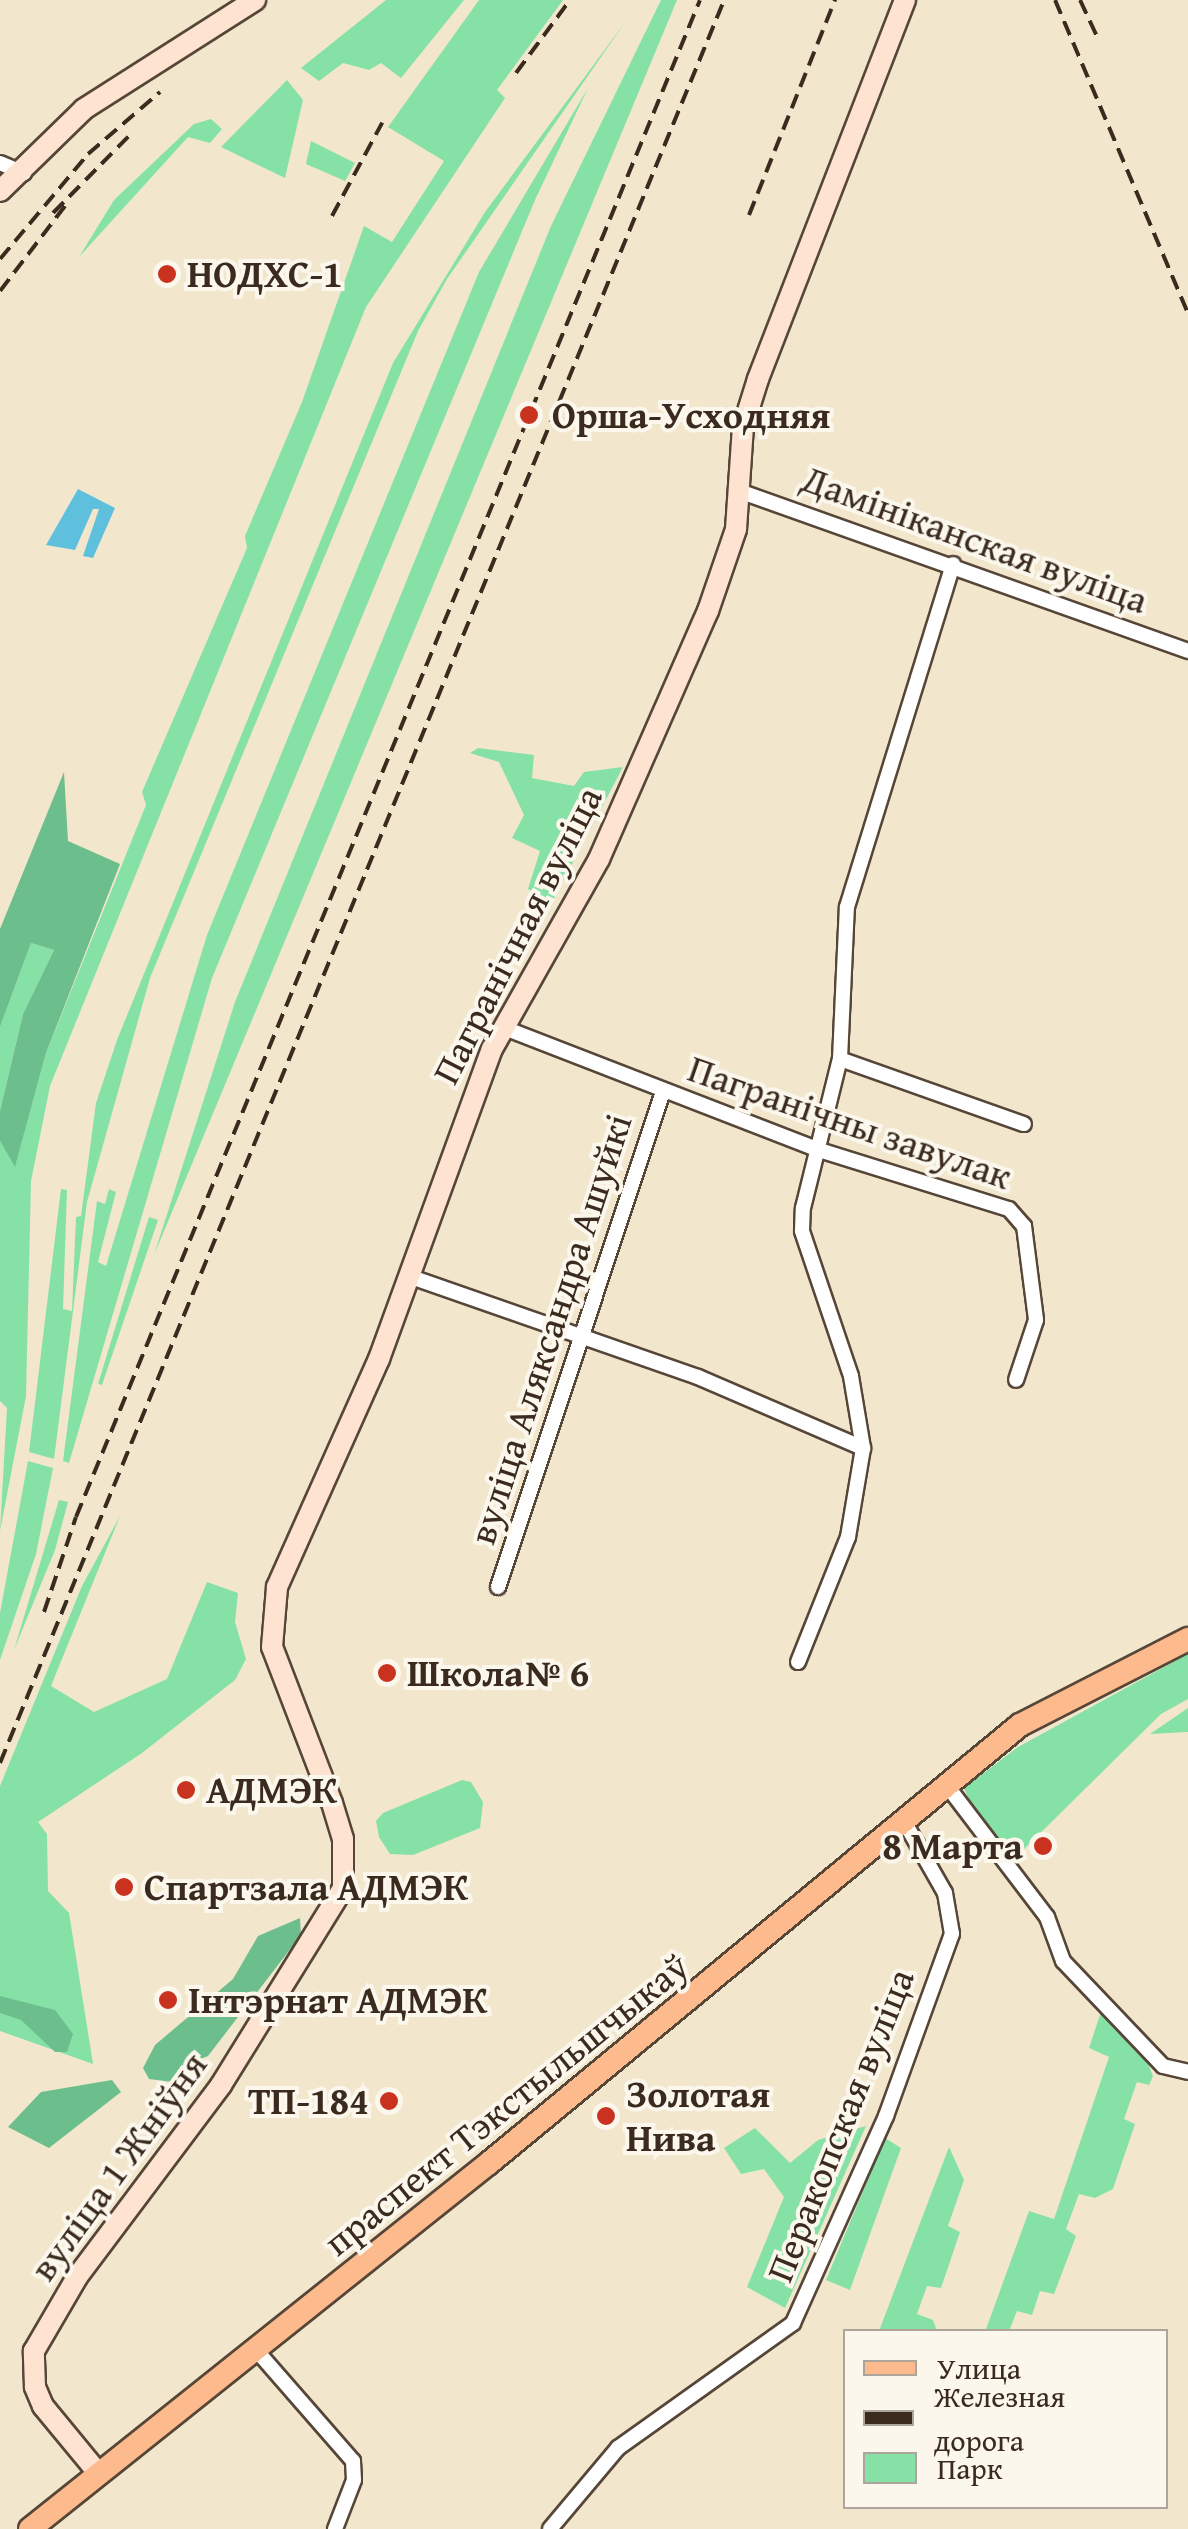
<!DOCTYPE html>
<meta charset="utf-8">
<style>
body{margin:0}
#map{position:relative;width:1188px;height:2529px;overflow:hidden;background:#f2e7cd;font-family:"Gentium Book Plus",serif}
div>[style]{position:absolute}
.green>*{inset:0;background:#86e1a7}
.forest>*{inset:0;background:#6cbf8c}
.water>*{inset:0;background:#5fc0de}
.roads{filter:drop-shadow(2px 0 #564638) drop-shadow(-2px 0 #564638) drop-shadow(0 2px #564638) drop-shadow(0 -2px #564638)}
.street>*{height:14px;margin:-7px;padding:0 7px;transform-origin:7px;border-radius:7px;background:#fff}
.secondary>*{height:20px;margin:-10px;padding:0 10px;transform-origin:10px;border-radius:10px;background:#fee3d1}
.primary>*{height:22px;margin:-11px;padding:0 11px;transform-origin:11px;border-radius:11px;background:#fcba8d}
.rail>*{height:4px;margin-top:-2px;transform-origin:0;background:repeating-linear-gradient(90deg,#3b2a1e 0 15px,transparent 0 23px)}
.dots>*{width:28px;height:28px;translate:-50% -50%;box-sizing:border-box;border:5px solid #fbf7ec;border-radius:50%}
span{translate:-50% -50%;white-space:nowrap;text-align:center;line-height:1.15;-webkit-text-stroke:8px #fbf7ec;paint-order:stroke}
.poi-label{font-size:38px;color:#3b2a1e;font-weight:700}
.left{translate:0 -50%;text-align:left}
.right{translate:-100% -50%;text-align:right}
.street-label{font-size:38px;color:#3b2a1e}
.legend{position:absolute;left:843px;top:2329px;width:325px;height:180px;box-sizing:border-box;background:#fbf7ec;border:2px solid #aea59a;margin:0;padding:12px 18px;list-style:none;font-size:30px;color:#3b2a1e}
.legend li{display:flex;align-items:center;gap:20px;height:50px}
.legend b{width:50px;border:2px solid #aea59a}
</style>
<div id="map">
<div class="green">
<i style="clip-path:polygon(386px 0,464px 0,401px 78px,381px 63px,369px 70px,343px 63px,319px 81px,301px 68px)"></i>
<i style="clip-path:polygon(479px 0,563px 0,497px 90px,505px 98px,366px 307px,50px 1086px,31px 1181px,26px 1396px,0 1531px,7px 1408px,0 1401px,0 1141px,15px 1166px,46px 1053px,146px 805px,142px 792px,247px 548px,245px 536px,302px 402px,364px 226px,392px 242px,444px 161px,388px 127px)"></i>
<i style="clip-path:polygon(661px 0,677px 0,154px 1255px,235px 1002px,551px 226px)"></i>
<i style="clip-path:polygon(626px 21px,447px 279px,418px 331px,150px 978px,87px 1202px,54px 1459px,29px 1452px,61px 1189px,67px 1190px,63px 1309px,72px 1311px,76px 1217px,81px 1216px,96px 1103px,117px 1040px,393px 363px,485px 212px)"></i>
<i style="clip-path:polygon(287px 80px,303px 100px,285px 178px,221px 147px)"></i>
<i style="clip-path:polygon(588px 88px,535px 200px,212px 978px,69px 1463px,63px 1461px,97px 1201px,105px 1204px,109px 1189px,116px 1192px,98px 1262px,106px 1266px,207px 935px,479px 272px)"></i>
<i style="clip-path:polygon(211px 119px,222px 129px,210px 143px,188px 137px,79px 257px,114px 200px,194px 124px)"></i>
<i style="clip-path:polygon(311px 141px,355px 163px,345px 181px,306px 164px)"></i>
<i style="clip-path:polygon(478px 748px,534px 755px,532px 778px,574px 786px,584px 772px,623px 767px,537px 931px,532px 924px,539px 896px,528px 889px,540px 851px,512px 838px,524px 815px,499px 762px,470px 753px)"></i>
<i style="clip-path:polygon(31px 943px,54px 950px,23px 1014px,0 1111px,0 1027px)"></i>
<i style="clip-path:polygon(149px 1217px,158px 1220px,102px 1385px,98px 1384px)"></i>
<i style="clip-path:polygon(28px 1461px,53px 1468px,36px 1554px,0 1660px,0 1613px)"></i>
<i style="clip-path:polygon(59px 1500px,68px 1502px,55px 1550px,14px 1650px)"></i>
<i style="clip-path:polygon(120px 1516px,51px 1686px,94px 1712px,167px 1679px,207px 1582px,238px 1593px,235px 1622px,246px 1659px,235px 1680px,142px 1753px,38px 1822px,47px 1834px,48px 1891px,69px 1913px,93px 2064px,0 2031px,0 1786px,82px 1586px)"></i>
<i style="clip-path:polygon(1188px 1654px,1188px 1699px,1161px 1714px,1014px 1859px,974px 1812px,964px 1788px,1018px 1747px)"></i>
<i style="clip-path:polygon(1188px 1708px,1188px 1732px,1150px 1734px)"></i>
<i style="clip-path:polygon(462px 1780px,471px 1782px,483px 1802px,480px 1828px,413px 1855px,390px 1854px,379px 1837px,376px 1821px,383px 1813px)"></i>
<i style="clip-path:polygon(1102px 2009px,1146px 2058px,1153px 2076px,1149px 2085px,1137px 2082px,1124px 2119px,1135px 2124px,1113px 2189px,1095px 2198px,1079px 2194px,1066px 2229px,1076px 2236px,1054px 2294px,1040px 2291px,1032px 2315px,1017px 2311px,1009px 2331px,985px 2332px,1029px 2211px,1054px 2219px,1109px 2057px,1089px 2048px)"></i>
<i style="clip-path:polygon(866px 2126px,785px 2308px,747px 2287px,784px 2197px,764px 2169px,741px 2174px,724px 2148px,755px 2128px,790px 2163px,818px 2140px)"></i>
<i style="clip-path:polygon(885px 2138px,901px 2148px,850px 2290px,826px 2280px)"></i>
<i style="clip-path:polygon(949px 2147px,964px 2180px,948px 2226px,960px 2232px,941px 2288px,927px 2286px,917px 2314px,933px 2320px,937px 2331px,879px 2331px)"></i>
</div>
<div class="forest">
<i style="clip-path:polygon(64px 772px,68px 841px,120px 864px,46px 1053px,15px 1167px,0 1141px,0 1111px,23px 1014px,54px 950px,31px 943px,0 1027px,0 929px)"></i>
<i style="clip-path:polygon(300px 1918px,301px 1935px,208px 2056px,190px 2063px,173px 2082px,149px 2079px,143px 2068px,155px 2045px,233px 1979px,258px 1936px)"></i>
<i style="clip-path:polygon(0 1996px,55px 2010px,73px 2034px,67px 2052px,55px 2052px,21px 2020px,0 2013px)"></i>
<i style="clip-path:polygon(112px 2080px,121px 2092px,49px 2148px,8px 2127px,41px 2092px)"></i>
</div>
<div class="water">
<i style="clip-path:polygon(78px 489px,115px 508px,93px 558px,83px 556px,99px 509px,93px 509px,75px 550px,46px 545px)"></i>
</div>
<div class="roads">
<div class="street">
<i style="left:0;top:163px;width:26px;rotate:23deg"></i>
<i style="left:739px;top:491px;width:477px;rotate:19.6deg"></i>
<i style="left:502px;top:1027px;width:337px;rotate:21.2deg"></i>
<i style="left:816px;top:1149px;width:202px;rotate:17.3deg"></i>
<i style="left:1009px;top:1209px;width:23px;rotate:49deg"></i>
<i style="left:1024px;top:1226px;width:95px;rotate:82.7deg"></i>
<i style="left:1036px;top:1320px;width:63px;rotate:108.4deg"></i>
<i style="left:840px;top:1059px;width:195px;rotate:19.5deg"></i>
<i style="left:411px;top:1277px;width:304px;rotate:19.2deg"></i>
<i style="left:698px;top:1377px;width:180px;rotate:23.3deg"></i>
<i style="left:498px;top:1587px;width:522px;rotate:-71.57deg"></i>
<i style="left:798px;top:1662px;width:135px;rotate:-68.2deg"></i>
<i style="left:848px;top:1537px;width:90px;rotate:-80.4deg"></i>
<i style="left:863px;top:1448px;width:73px;rotate:-99.5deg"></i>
<i style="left:851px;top:1376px;width:153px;rotate:-108.7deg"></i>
<i style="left:802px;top:1231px;width:23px;rotate:-88deg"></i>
<i style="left:803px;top:1208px;width:154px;rotate:-76.1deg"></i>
<i style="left:840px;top:1059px;width:152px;rotate:-87.4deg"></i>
<i style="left:847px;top:907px;width:359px;rotate:-72.8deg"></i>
<i style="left:948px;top:1787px;width:163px;rotate:52.7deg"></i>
<i style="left:1047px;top:1917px;width:47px;rotate:70deg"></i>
<i style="left:1063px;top:1961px;width:145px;rotate:46.4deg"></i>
<i style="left:1163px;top:2066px;width:26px;rotate:13deg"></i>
<i style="left:257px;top:2351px;width:146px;rotate:48.9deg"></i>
<i style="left:353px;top:2461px;width:19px;rotate:87deg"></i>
<i style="left:354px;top:2480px;width:53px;rotate:111.2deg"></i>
<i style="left:550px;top:2529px;width:106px;rotate:-50deg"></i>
<i style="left:618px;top:2448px;width:215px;rotate:-35.5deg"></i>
<i style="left:793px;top:2323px;width:227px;rotate:-65.8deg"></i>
<i style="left:886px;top:2116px;width:194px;rotate:-70.1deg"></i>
<i style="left:952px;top:1934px;width:42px;rotate:-99.7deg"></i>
<i style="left:945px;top:1893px;width:81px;rotate:-119.7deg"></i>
</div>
<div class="secondary">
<i style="left:0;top:191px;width:117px;rotate:-44.3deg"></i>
<i style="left:84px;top:109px;width:203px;rotate:-32.5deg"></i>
<i style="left:99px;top:2474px;width:88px;rotate:-129.5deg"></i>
<i style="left:43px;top:2406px;width:21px;rotate:-113deg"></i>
<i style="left:35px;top:2387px;width:36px;rotate:-92deg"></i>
<i style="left:34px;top:2351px;width:86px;rotate:-59.8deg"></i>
<i style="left:77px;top:2277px;width:240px;rotate:-53.1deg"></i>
<i style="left:221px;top:2085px;width:232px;rotate:-58.2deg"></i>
<i style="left:343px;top:1888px;width:49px;rotate:-90deg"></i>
<i style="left:343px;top:1839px;width:38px;rotate:-107deg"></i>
<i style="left:332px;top:1803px;width:167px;rotate:-111deg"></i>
<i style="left:272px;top:1647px;width:60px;rotate:-85.2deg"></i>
<i style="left:277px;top:1587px;width:250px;rotate:-65.9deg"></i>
<i style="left:379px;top:1359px;width:330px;rotate:-70deg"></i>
<i style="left:492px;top:1049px;width:218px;rotate:-60.6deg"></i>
<i style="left:599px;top:859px;width:271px;rotate:-66.3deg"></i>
<i style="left:708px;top:611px;width:87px;rotate:-71.1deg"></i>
<i style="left:736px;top:529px;width:102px;rotate:-86.1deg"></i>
<i style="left:743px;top:427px;width:50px;rotate:-72.6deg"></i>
<i style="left:758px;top:379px;width:407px;rotate:-68.8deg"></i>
</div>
<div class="primary">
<i style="left:30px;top:2529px;width:587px;rotate:-38.57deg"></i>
<i style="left:489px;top:2163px;width:688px;rotate:-39.52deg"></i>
<i style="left:1020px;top:1725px;width:189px;rotate:-27.1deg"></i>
</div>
</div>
<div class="rail">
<i style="left:1055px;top:0;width:340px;rotate:67deg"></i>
<i style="left:1080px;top:0;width:40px;rotate:65deg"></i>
<i style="left:516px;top:73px;width:91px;rotate:-53.5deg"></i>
<i style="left:53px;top:213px;width:110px;rotate:-45.4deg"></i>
<i style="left:749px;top:215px;width:232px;rotate:-68.2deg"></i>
<i style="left:332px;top:216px;width:106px;rotate:-61.7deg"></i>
<i style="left:0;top:259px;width:137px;rotate:-50deg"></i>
<i style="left:88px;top:154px;width:95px;rotate:-40.7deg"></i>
<i style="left:0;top:291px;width:107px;rotate:-52.6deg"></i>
<i style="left:44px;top:1612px;width:100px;rotate:-71.4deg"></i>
<i style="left:76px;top:1517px;width:1640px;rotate:-67.64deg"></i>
<i style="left:0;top:1763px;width:1906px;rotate:-67.67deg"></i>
</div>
<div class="dots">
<i style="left:167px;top:274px;background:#c8321e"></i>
<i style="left:529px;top:415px;background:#c8321e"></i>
<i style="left:387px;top:1673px;background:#c8321e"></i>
<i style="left:186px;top:1790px;background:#c8321e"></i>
<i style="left:1043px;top:1846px;background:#c8321e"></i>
<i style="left:124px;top:1887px;background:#c8321e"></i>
<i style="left:168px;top:2000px;background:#c8321e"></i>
<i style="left:389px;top:2101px;background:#c8321e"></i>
<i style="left:606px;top:2116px;background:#c8321e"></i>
</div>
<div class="poi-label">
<span class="left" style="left:187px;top:274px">НОДХС-1</span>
<span class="left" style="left:552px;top:415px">Орша-Усходняя</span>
<span class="left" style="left:407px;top:1673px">Школа№ 6</span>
<span class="left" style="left:206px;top:1790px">АДМЭК</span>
<span class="right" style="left:1023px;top:1846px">8 Марта</span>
<span class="left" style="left:144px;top:1887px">Спартзала АДМЭК</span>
<span class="left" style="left:188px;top:2000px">Інтэрнат АДМЭК</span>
<span class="left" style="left:626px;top:2116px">Золотая<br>Нива</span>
<span class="right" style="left:369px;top:2101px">ТП-184</span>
</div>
<div class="street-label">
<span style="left:975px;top:539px;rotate:20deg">Дамініканская вуліца</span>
<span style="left:517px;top:935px;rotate:-63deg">Пагранічная вуліца</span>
<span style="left:850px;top:1122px;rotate:19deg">Пагранічны завулак</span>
<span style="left:550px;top:1329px;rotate:-72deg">вуліца Аляксандра Ашуйкі</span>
<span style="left:506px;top:2104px;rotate:-39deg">праспект Тэкстыльшчыкаў</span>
<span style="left:840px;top:2125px;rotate:-68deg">Перакопская вуліца</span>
<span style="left:118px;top:2166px;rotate:-54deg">вуліца 1 Жніўня</span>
</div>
<ul class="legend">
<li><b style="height:12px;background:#fcba8d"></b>Улица</li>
<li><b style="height:12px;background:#3b2a1e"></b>Железная дорога</li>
<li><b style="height:28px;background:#86e1a7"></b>Парк</li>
</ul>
</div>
